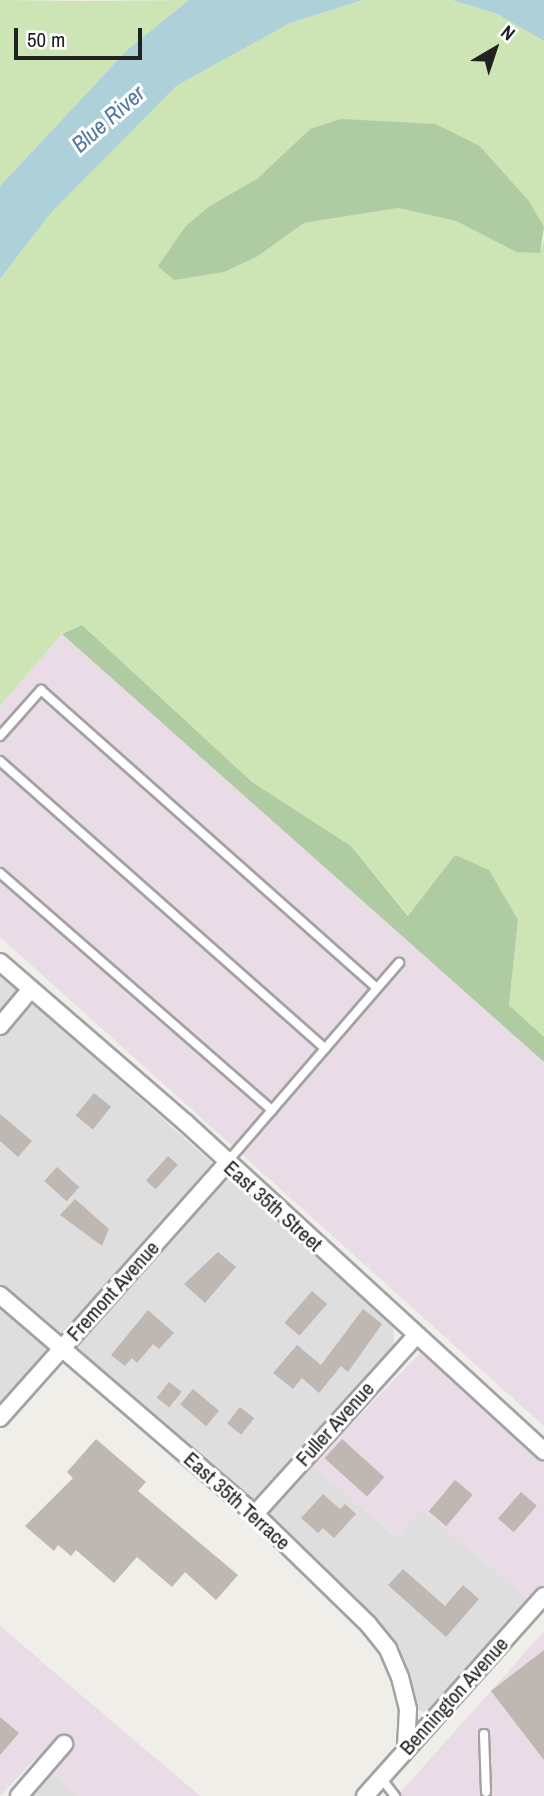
<!DOCTYPE html>
<style>
body{margin:0}
#map{position:relative;width:544px;height:1796px;overflow:hidden;background:#f0eee9;font-family:"Archivo Narrow",sans-serif}
div>[style]{position:absolute}
.residential>*{inset:0;background:#dfdede}
.industrial>*{inset:0;background:#e9dce6}
.grass>*{inset:0;background:#cde5b5}
.forest>*{inset:0;background:#afcba2}
.water>*{inset:0;background:#aed0d9}
.building>*{inset:0;background:#beb7b2;transform-origin:0 0}
.roads{filter:drop-shadow(2px 0 #a2a2a2) drop-shadow(-2px 0 #a2a2a2) drop-shadow(0 2px #a2a2a2) drop-shadow(0 -2px #a2a2a2)}
.lane>*{height:8px;margin:-4px;padding:0 4px;transform-origin:4px;border-radius:4px;background:#fff}
.street>*{height:16px;margin:-8px;padding:0 8px;transform-origin:8px;border-radius:8px;background:#fff}
span{translate:-50% -50%;white-space:nowrap;text-align:center;line-height:1.15;-webkit-text-stroke:6px #fff;paint-order:stroke}
.street-label{font-size:21px;color:#212121}
.water-label{font-size:23px;color:#537aa0;font-style:italic}
.north{position:absolute;left:460px;top:14px;width:70px;height:70px;-webkit-text-stroke:5px #fff;paint-order:stroke;rotate:39deg;font-size:19px;font-weight:700;line-height:28px;text-align:center;color:#212121}
.north::after{content:'';display:block;margin:auto;width:24px;height:32px;background:#212121;clip-path:polygon(50% 0,100% 100%,50% 72%,0 100%)}
.scale{position:absolute;left:14px;top:28px;width:128px;height:32px;box-sizing:border-box;border:4px solid #212121;border-top:0;padding-left:9px;font-size:21px;line-height:24px;white-space:nowrap;color:#212121;-webkit-text-stroke:5px #fff;paint-order:stroke}
</style>
<div id="map">
<div class="residential">
<i style="clip-path:polygon(0 973px,393px 1325px,394px 1346px,298px 1452px,396px 1537px,422px 1509px,529px 1600px,428px 1714px,417px 1709px,399px 1649px,366px 1611px,251px 1501px,60px 1336px,0 1403px)"></i>
<i style="clip-path:polygon(50px 1772px,78px 1796px,29px 1796px)"></i>
</div>
<div class="industrial">
<i style="clip-path:polygon(62px 634px,544px 1062px,544px 1426px,0 937px,0 706px)"></i>
<i style="clip-path:polygon(420px 1353px,544px 1463px,544px 1584px,529px 1600px,422px 1509px,397px 1537px,312px 1465px)"></i>
<i style="clip-path:polygon(0 1626px,200px 1796px,78px 1796px,35px 1759px,0 1796px)"></i>
<i style="clip-path:polygon(544px 1631px,544px 1796px,397px 1796px,491px 1691px)"></i>
</div>
<div class="grass">
<i style="clip-path:polygon(0 0,83px 1px,189px 0,128px 49px,0 186px)"></i>
<i style="clip-path:polygon(363px 0,452px 0,497px 14px,544px 41px,544px 227px,529px 201px,480px 146px,436px 124px,392px 123px,310px 129px,257px 179px,186px 226px,258px 256px,304px 223px,398px 208px,456px 221px,539px 253px,544px 240px,544px 1037px,509px 1005px,518px 920px,455px 855px,409px 916px,351px 846px,252px 782px,82px 625px,62px 634px,0 706px,0 279px,50px 214px,176px 85px,290px 23px)"></i>
</div>
<div class="forest">
<i style="clip-path:polygon(341px 119px,436px 124px,480px 146px,529px 201px,544px 227px,540px 253px,517px 252px,456px 221px,398px 208px,304px 223px,258px 256px,224px 272px,174px 280px,158px 266px,186px 226px,210px 206px,257px 179px,310px 129px)"></i>
<i style="clip-path:polygon(82px 625px,252px 782px,351px 846px,408px 916px,455px 855px,489px 870px,518px 920px,509px 1005px,544px 1037px,544px 1062px,62px 634px)"></i>
</div>
<div class="water">
<i style="clip-path:polygon(189px 0,363px 0,290px 23px,176px 86px,50px 214px,0 279px,0 186px,128px 49px)"></i>
<i style="clip-path:polygon(452px 0,544px 0,544px 41px,497px 14px)"></i>
</div>
<div class="building">
<i style="left:94px;top:1093px;width:22px;height:29px;rotate:39deg"></i>
<i style="clip-path:polygon(0 1114px,32px 1141px,18px 1157px,0 1141px)"></i>
<i style="left:168px;top:1156px;width:13px;height:33px;rotate:42deg"></i>
<i style="left:57px;top:1167px;width:30px;height:19px;rotate:42deg"></i>
<i style="clip-path:polygon(75px 1199px,109px 1229px,102px 1246px,60px 1215px)"></i>
<i style="clip-path:polygon(218px 1252px,236px 1267px,205px 1303px,184px 1284px)"></i>
<i style="left:312px;top:1291px;width:20px;height:42px;rotate:41deg"></i>
<i style="clip-path:polygon(363px 1309px,382px 1324px,348px 1372px,341px 1366px,319px 1393px,302px 1378px,293px 1389px,273px 1373px,297px 1345px,321px 1365px)"></i>
<i style="clip-path:polygon(148px 1310px,174px 1333px,159px 1349px,153px 1344px,137px 1363px,132px 1358px,125px 1366px,111px 1355px)"></i>
<i style="left:169px;top:1382px;width:16px;height:20px;rotate:38deg"></i>
<i style="left:193px;top:1389px;width:34px;height:20px;rotate:40deg"></i>
<i style="left:240px;top:1407px;width:18px;height:21px;rotate:38deg"></i>
<i style="clip-path:polygon(96px 1439px,146px 1482px,138px 1491px,238px 1575px,216px 1600px,185px 1572px,172px 1587px,137px 1557px,114px 1583px,76px 1550px,71px 1556px,58px 1545px,54px 1551px,25px 1526px,73px 1478px,67px 1472px)"></i>
<i style="left:342px;top:1439px;width:57px;height:26px;rotate:42deg"></i>
<i style="left:455px;top:1480px;width:23px;height:41px;rotate:40deg"></i>
<i style="left:521px;top:1492px;width:21px;height:35px;rotate:41deg"></i>
<i style="clip-path:polygon(323px 1494px,340px 1509px,345px 1504px,356px 1514px,334px 1538px,323px 1528px,318px 1533px,301px 1518px)"></i>
<i style="clip-path:polygon(403px 1569px,445px 1606px,463px 1585px,479px 1599px,446px 1637px,388px 1585px)"></i>
<i style="clip-path:polygon(544px 1650px,544px 1760px,491px 1691px)"></i>
<i style="clip-path:polygon(0 1717px,19px 1733px,0 1755px)"></i>
</div>
<div class="roads">
<div class="lane">
<i style="left:0;top:736px;width:62px;rotate:-48.3deg"></i>
<i style="left:41px;top:690px;width:449px;rotate:41.6deg"></i>
<i style="left:0;top:761px;width:434px;rotate:41.5deg"></i>
<i style="left:0;top:873px;width:361px;rotate:41.1deg"></i>
<i style="left:228px;top:1161px;width:262px;rotate:-49.2deg"></i>
<i style="left:484px;top:1734px;width:58px;rotate:88deg"></i>
<i style="left:381px;top:1778px;width:23px;rotate:52deg"></i>
</div>
<div class="street">
<i style="left:0;top:962px;width:246px;rotate:40.9deg"></i>
<i style="left:186px;top:1123px;width:486px;rotate:42.5deg"></i>
<i style="left:0;top:1026px;width:48px;rotate:-50deg"></i>
<i style="left:0;top:1295px;width:336px;rotate:40.7deg"></i>
<i style="left:255px;top:1514px;width:158px;rotate:44.2deg"></i>
<i style="left:368px;top:1624px;width:32px;rotate:51deg"></i>
<i style="left:388px;top:1649px;width:30px;rotate:67deg"></i>
<i style="left:400px;top:1677px;width:33px;rotate:76deg"></i>
<i style="left:408px;top:1709px;width:39px;rotate:93deg"></i>
<i style="left:0;top:1418px;width:340px;rotate:-48.3deg"></i>
<i style="left:255px;top:1514px;width:240px;rotate:-47.9deg"></i>
<i style="left:19px;top:1796px;width:69px;rotate:-49.1deg"></i>
<i style="left:365px;top:1796px;width:268px;rotate:-48.2deg"></i>
</div>
</div>
<div class="street-label">
<span style="left:273px;top:1206px;rotate:42deg">East 35th Street</span>
<span style="left:113px;top:1291px;rotate:-48deg">Fremont Avenue</span>
<span style="left:335px;top:1424px;rotate:-48deg">Fuller Avenue</span>
<span style="left:237px;top:1501px;rotate:42deg">East 35th Terrace</span>
<span style="left:454px;top:1696px;rotate:-48deg">Bennington Avenue</span>
</div>
<div class="water-label">
<span style="left:108px;top:119px;rotate:-41deg">Blue River</span>
</div>
<div class="north">N</div>
<div class="scale">50 m</div>
</div>
